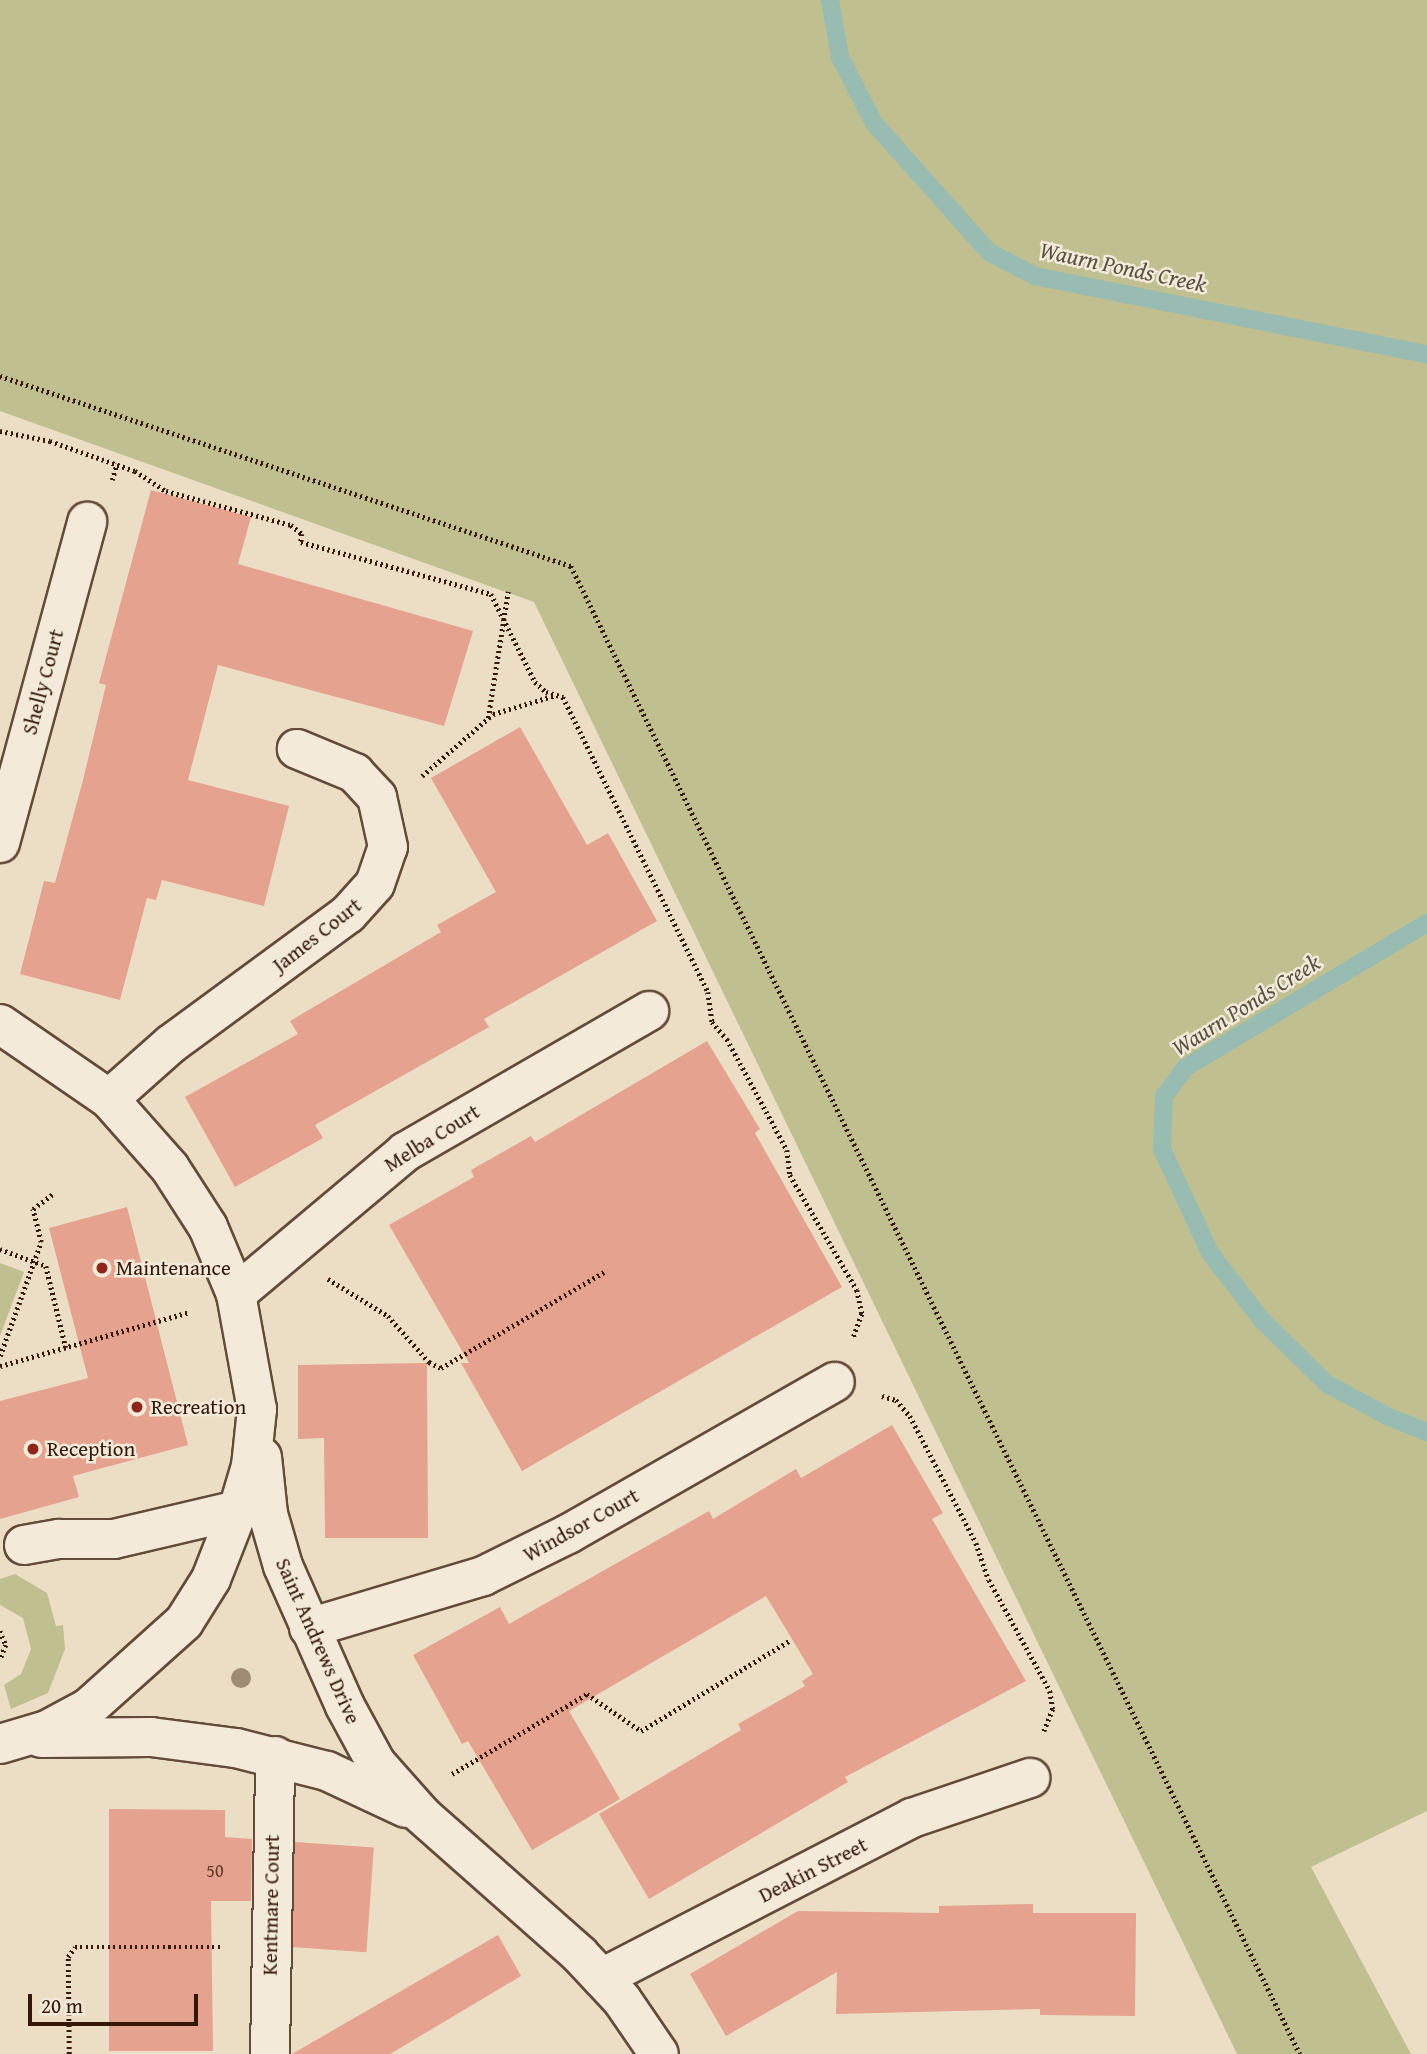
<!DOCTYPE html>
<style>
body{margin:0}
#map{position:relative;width:1427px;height:2054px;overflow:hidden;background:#ecdec5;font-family:"Gentium Book Plus",serif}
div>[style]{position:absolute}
.green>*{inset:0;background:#bfbf90}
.stream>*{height:18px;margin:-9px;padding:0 9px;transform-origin:9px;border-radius:9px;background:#99bcb2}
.building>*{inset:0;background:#e5a28e;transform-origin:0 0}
.path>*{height:4.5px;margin-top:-2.25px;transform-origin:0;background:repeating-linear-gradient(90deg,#361809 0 2px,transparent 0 5.5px)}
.roads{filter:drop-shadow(2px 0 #644a38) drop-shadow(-2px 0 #644a38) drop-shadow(0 2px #644a38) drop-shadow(0 -2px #644a38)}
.street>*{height:38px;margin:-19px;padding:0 19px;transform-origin:19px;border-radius:19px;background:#f3ead9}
.trees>*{width:20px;height:20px;margin:-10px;border-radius:50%;background:#9e8d74}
.dots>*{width:19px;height:19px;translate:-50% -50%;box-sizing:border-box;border:4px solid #f3ead9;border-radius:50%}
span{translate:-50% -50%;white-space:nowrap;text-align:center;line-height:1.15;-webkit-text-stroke:5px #f3ead9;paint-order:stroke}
.number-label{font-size:18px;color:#623a2a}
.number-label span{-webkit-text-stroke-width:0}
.street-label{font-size:21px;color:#361809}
.poi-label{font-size:21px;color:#361809}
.left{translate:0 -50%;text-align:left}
.water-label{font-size:23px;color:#595144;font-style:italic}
.scale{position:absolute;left:28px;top:1994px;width:170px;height:32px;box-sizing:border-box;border:4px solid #361809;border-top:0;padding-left:9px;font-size:21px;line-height:24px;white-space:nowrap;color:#361809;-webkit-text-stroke:5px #f3ead9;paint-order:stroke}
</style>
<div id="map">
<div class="green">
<i style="clip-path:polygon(0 0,1427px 0,1427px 1811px,1311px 1867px,1411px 2054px,1237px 2054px,534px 602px,0 411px)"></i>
<i style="clip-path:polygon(0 1263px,24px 1272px,0 1336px)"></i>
<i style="clip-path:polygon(15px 1574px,47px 1593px,56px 1626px,63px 1625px,65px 1649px,48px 1693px,11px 1709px,4px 1685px,21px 1674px,31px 1649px,23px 1618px,0 1605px,0 1579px)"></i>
</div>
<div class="stream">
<i style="left:830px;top:0;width:58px;rotate:80deg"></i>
<i style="left:840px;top:57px;width:74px;rotate:62.7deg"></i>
<i style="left:874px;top:123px;width:173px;rotate:48.3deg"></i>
<i style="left:989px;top:252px;width:52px;rotate:27.6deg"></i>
<i style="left:1035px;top:276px;width:400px;rotate:11.3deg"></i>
<i style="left:1427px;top:923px;width:281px;rotate:149.1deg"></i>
<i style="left:1186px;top:1067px;width:36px;rotate:127deg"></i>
<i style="left:1164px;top:1096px;width:53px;rotate:92.2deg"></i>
<i style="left:1162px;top:1149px;width:115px;rotate:65.2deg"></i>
<i style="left:1210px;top:1253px;width:85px;rotate:52.2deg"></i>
<i style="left:1262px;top:1320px;width:91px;rotate:44.6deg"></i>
<i style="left:1327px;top:1384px;width:70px;rotate:28deg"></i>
<i style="left:1389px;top:1417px;width:41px;rotate:21.5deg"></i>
</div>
<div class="building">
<i style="clip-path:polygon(151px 490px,251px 517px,238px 564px,473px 631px,444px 726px,218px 665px,188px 780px,289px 806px,264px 906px,162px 880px,156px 900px,147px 898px,120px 1000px,20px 974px,44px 881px,55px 883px,83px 780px,106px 685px,99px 683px)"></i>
<i style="clip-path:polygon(520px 727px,587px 845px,608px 833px,657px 921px,484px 1019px,489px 1027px,315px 1125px,323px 1138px,235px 1187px,185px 1097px,298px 1034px,290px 1021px,441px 932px,437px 925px,496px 892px,431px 778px)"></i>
<i style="clip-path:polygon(707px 1041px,760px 1129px,755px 1133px,842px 1287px,522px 1471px,461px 1363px,469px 1363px,389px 1225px,474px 1177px,471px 1170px,531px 1136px,535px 1142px)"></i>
<i style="clip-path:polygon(127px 1207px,188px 1445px,73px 1476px,79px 1497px,0 1519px,0 1401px,88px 1378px,49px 1228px)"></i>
<i style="clip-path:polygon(427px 1363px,428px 1538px,325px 1538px,324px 1438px,298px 1439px,298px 1365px)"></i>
<i style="clip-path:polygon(892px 1425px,943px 1513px,932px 1519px,1026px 1681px,845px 1777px,848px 1782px,649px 1899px,599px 1814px,741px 1730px,738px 1724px,805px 1686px,802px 1681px,813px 1674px,766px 1596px,569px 1711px,620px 1799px,532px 1850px,468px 1741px,462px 1744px,413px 1655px,500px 1607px,509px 1624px,709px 1511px,713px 1519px,796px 1469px,801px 1478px)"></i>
<i style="clip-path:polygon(109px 1809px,225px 1810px,225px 1837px,252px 1839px,251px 1901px,211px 1901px,213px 2051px,109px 2051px)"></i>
<i style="left:295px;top:1842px;width:79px;height:105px;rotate:4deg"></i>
<i style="clip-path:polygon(1033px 1904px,1033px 1913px,1136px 1913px,1135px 2016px,1040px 2015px,1040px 2009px,836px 2014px,837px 1972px,726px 2036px,690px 1974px,798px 1911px,939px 1913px,939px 1906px)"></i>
<i style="clip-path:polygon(498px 1935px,521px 1976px,390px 2054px,292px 2054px)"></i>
</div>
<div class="path">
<i style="left:0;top:376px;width:602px;rotate:18.4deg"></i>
<i style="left:571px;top:566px;width:1657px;rotate:63.9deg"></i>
<i style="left:0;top:431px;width:51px;rotate:11.3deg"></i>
<i style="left:50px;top:441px;width:90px;rotate:19.4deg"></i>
<i style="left:135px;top:471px;width:37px;rotate:33deg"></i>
<i style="left:166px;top:491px;width:130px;rotate:15.2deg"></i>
<i style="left:291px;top:525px;width:14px;rotate:39deg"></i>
<i style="left:302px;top:534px;width:8px;rotate:97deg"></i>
<i style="left:301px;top:542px;width:197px;rotate:15.3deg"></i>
<i style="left:491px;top:594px;width:98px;rotate:63.4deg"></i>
<i style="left:535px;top:682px;width:15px;rotate:42deg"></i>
<i style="left:546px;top:692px;width:18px;rotate:16deg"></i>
<i style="left:563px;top:697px;width:329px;rotate:63.8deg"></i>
<i style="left:708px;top:992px;width:30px;rotate:82deg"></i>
<i style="left:712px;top:1022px;width:23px;rotate:49deg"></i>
<i style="left:727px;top:1039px;width:126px;rotate:61.6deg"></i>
<i style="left:787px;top:1150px;width:25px;rotate:83deg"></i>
<i style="left:790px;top:1175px;width:133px;rotate:59.8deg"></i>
<i style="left:857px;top:1290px;width:25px;rotate:78deg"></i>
<i style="left:862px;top:1314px;width:27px;rotate:110deg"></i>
<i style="left:112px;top:480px;width:17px;rotate:-73deg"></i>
<i style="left:488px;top:718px;width:128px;rotate:-81deg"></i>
<i style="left:422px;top:776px;width:94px;rotate:-41.1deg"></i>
<i style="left:493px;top:714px;width:63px;rotate:-16.7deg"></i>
<i style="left:0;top:1249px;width:49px;rotate:20.3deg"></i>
<i style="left:46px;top:1266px;width:84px;rotate:76.3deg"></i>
<i style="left:328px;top:1279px;width:70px;rotate:31.7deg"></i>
<i style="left:388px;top:1316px;width:62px;rotate:48.3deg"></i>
<i style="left:429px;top:1362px;width:13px;rotate:27deg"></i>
<i style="left:441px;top:1368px;width:189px;rotate:-30.5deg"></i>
<i style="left:0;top:1356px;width:121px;rotate:-70.2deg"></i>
<i style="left:41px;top:1242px;width:34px;rotate:-104deg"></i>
<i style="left:33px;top:1209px;width:26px;rotate:-37deg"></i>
<i style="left:0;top:1366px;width:197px;rotate:-15.9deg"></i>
<i style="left:882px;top:1396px;width:15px;rotate:16deg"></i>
<i style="left:896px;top:1400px;width:21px;rotate:49deg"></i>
<i style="left:910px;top:1416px;width:143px;rotate:62.5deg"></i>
<i style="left:976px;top:1543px;width:39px;rotate:71deg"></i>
<i style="left:989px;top:1580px;width:127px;rotate:61.2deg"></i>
<i style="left:1050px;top:1691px;width:18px;rotate:81deg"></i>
<i style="left:1053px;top:1709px;width:24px;rotate:112deg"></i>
<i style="left:0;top:1631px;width:15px;rotate:67deg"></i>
<i style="left:6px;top:1645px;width:16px;rotate:112deg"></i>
<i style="left:452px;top:1774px;width:157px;rotate:-30.7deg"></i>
<i style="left:587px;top:1694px;width:65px;rotate:34.4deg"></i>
<i style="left:641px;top:1731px;width:173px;rotate:-31.3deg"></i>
<i style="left:69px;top:2054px;width:97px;rotate:-90.6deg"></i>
<i style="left:68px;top:1957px;width:12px;rotate:-55deg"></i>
<i style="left:75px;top:1947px;width:148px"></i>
</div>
<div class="roads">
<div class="street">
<i style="left:0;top:843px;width:333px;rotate:-74.8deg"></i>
<i style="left:0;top:1024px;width:132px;rotate:34.5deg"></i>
<i style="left:109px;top:1099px;width:92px;rotate:48.5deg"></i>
<i style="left:170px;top:1168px;width:70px;rotate:57.2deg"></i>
<i style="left:208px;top:1227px;width:73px;rotate:67.3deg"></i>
<i style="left:236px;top:1294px;width:117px;rotate:79.7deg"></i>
<i style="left:257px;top:1409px;width:57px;rotate:96deg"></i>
<i style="left:251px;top:1466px;width:46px;rotate:106.5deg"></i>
<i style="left:238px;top:1510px;width:74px;rotate:111.4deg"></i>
<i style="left:211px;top:1579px;width:51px;rotate:122.1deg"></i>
<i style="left:184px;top:1622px;width:129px;rotate:138.1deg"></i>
<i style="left:88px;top:1708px;width:47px;rotate:151.8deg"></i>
<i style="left:47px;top:1730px;width:49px;rotate:163.4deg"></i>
<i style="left:109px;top:1099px;width:83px;rotate:-41.6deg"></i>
<i style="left:171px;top:1044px;width:220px;rotate:-36.3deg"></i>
<i style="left:348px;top:914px;width:40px;rotate:-48deg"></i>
<i style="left:375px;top:884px;width:39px;rotate:-71deg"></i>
<i style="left:388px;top:847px;width:51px;rotate:-102.4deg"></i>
<i style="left:377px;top:797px;width:33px;rotate:-133deg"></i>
<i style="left:355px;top:773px;width:63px;rotate:-157.5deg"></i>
<i style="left:236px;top:1294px;width:221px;rotate:-40deg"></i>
<i style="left:405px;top:1152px;width:282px;rotate:-30deg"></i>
<i style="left:262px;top:1457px;width:57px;rotate:84deg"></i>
<i style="left:268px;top:1514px;width:54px;rotate:73.9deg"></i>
<i style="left:283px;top:1566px;width:153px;rotate:66.1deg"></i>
<i style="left:345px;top:1706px;width:65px;rotate:61.5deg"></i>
<i style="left:376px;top:1763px;width:69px;rotate:48.5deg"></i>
<i style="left:422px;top:1815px;width:210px;rotate:41.5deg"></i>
<i style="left:579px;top:1954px;width:63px;rotate:46.9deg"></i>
<i style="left:622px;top:2000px;width:65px;rotate:55.6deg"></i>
<i style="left:24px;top:1545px;width:36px;rotate:-10deg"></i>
<i style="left:59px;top:1539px;width:55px"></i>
<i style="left:114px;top:1539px;width:127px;rotate:-13.2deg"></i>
<i style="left:309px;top:1628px;width:182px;rotate:-16.6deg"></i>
<i style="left:483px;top:1576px;width:95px;rotate:-26.3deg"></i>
<i style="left:568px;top:1534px;width:307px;rotate:-29.7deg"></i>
<i style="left:41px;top:1738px;width:110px;rotate:-0.5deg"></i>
<i style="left:151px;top:1737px;width:86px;rotate:7.4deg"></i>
<i style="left:236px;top:1748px;width:94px;rotate:14.2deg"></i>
<i style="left:327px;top:1771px;width:87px;rotate:25.1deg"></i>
<i style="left:602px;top:1978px;width:349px;rotate:-27.3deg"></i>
<i style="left:912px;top:1818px;width:125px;rotate:-18.7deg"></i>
<i style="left:270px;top:2054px;width:298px;rotate:-89deg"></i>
</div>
</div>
<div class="trees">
<i style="left:241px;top:1678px"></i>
</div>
<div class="dots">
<i style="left:102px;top:1268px;background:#8f2418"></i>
<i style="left:137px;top:1407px;background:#8f2418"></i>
<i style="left:33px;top:1449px;background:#8f2418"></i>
</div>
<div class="number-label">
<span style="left:215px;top:1871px">50</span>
</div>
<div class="street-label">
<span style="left:43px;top:682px;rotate:-75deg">Shelly Court</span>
<span style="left:317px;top:935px;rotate:-38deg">James Court</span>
<span style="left:432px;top:1138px;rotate:-32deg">Melba Court</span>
<span style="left:581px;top:1525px;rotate:-29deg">Windsor Court</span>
<span style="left:318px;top:1641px;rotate:66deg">Saint Andrews Drive</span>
<span style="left:813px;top:1870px;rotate:-27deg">Deakin Street</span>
<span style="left:271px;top:1905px;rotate:-89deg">Kentmare Court</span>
</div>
<div class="poi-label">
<span class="left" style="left:116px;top:1268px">Maintenance</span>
<span class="left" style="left:151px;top:1407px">Recreation</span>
<span class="left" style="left:47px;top:1449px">Reception</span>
</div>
<div class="water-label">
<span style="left:1123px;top:267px;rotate:12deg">Waurn Ponds Creek</span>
<span style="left:1246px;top:1005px;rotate:-32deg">Waurn Ponds Creek</span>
</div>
<div class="scale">20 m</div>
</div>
